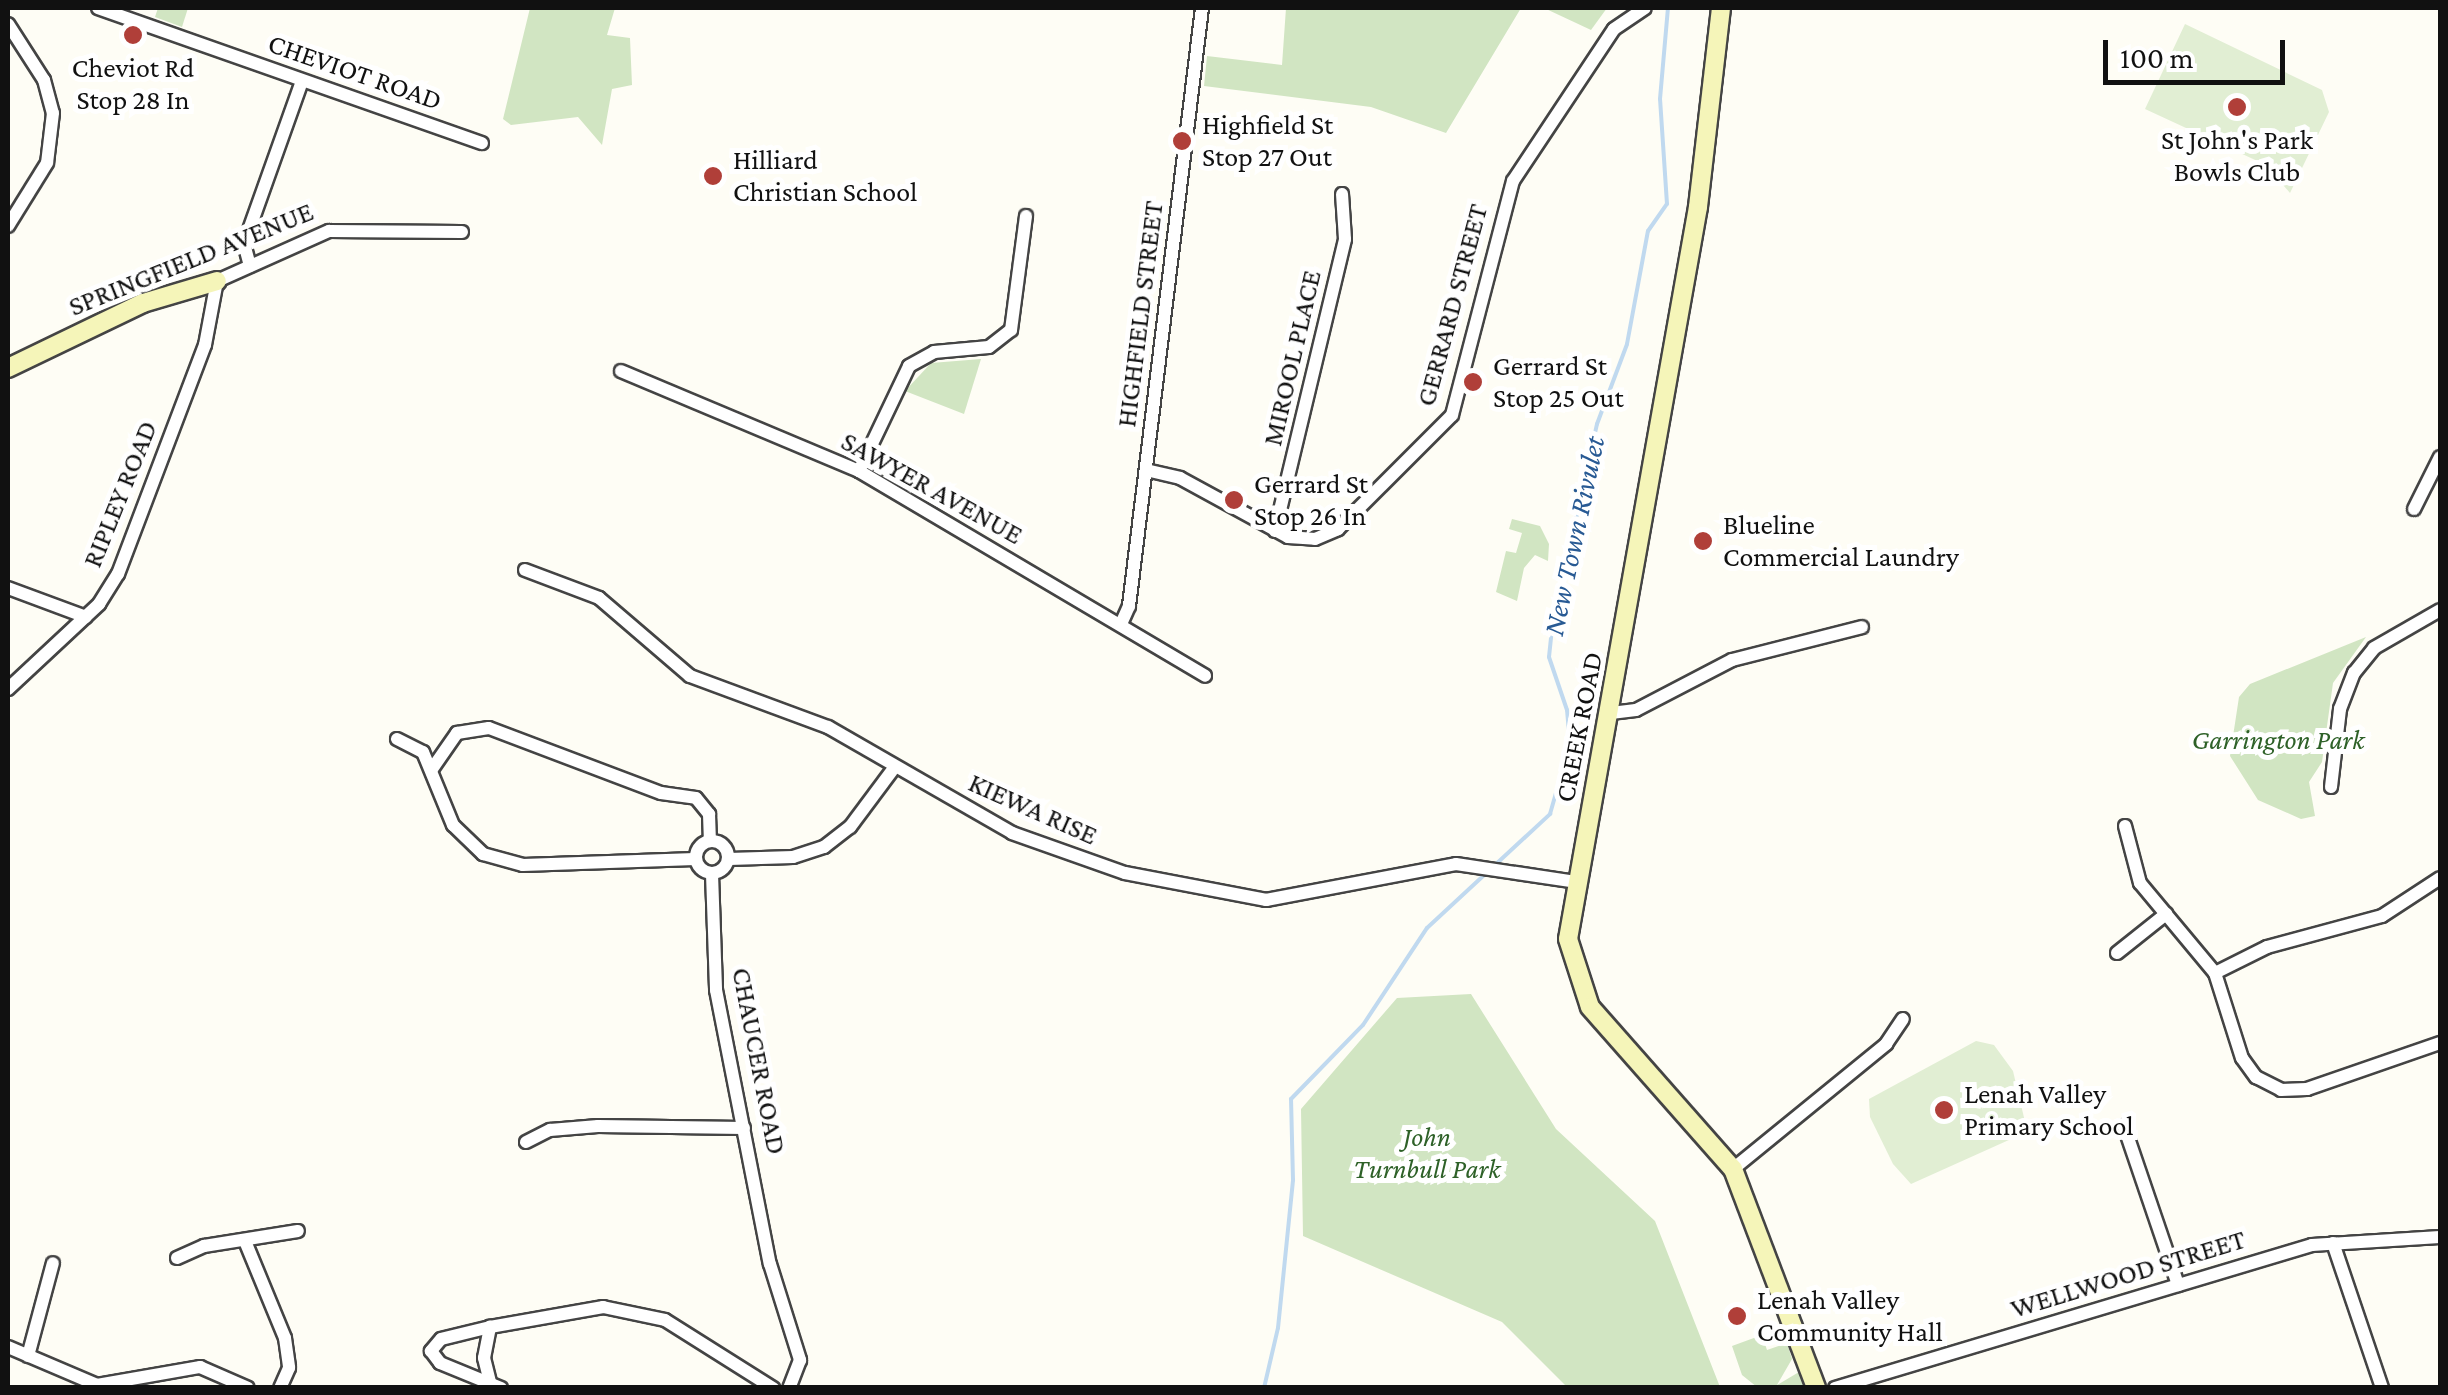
<!DOCTYPE html>
<style>
body{margin:0}
#map{position:relative;width:2448px;height:1395px;overflow:hidden;background:#fefdf5;font-family:"Crimson Pro",serif}
div>[style]{position:absolute}
.green>*{inset:0;background:#d1e5c2}
.pitch>*{inset:0;background:#e1eed3}
.stream>*{height:4px;margin:-2px;padding:0 2px;transform-origin:2px;border-radius:2px;background:#c0d9ef}
.roads{filter:drop-shadow(2px 0 #444) drop-shadow(-2px 0 #444) drop-shadow(0 2px #444) drop-shadow(0 -2px #444)}
.street>*{height:12px;margin:-6px;padding:0 6px;transform-origin:6px;border-radius:6px;background:#fff}
.street>.ring{margin:-6px;padding:0;box-sizing:content-box;background:none;border:12px solid #fff;border-radius:50%}
.secondary>*{height:18px;margin:-9px;padding:0 9px;transform-origin:9px;border-radius:9px;background:#f5f5b9}
.dots>*{width:28px;height:28px;translate:-50% -50%;box-sizing:border-box;border:5px solid #fff;border-radius:50%}
span{translate:-50% -50%;white-space:nowrap;text-align:center;line-height:1.15;-webkit-text-stroke:10px #fff;paint-order:stroke}
.poi-label{font-size:28px;color:#111}
.left{translate:0 -50%;text-align:left}
.street-label{font-size:28px;color:#111}
.park-label{font-size:28px;color:#2e6128;font-style:italic}
.water-label{font-size:30px;color:#285a94;font-style:italic}
.frame{position:absolute;inset:0;border:10px solid #111;pointer-events:none}
.scale{position:absolute;left:2103px;top:40px;width:182px;height:45px;box-sizing:border-box;border:5px solid #111;border-top:0;padding-left:12px;font-size:30px;line-height:35px;white-space:nowrap;color:#111;-webkit-text-stroke:8px #fff;paint-order:stroke}
</style>
<div id="map">
<div class="green">
<i style="clip-path:polygon(158px 8px,188px 8px,182px 27px,155px 17px)"></i>
<i style="clip-path:polygon(530px 8px,615px 8px,607px 35px,630px 38px,632px 85px,612px 89px,602px 145px,578px 117px,511px 125px,503px 119px)"></i>
<i style="clip-path:polygon(1286px 8px,1521px 8px,1446px 133px,1371px 107px,1204px 86px,1207px 56px,1282px 65px)"></i>
<i style="clip-path:polygon(1544px 8px,1607px 8px,1591px 30px)"></i>
<i style="clip-path:polygon(981px 359px,964px 414px,905px 391px,931px 363px)"></i>
<i style="clip-path:polygon(1512px 519px,1540px 526px,1549px 544px,1548px 561px,1535px 555px,1524px 568px,1517px 601px,1496px 592px,1506px 551px,1516px 553px,1522px 533px,1509px 529px)"></i>
<i style="clip-path:polygon(2366px 637px,2333px 683px,2322px 762px,2309px 782px,2315px 816px,2301px 819px,2258px 800px,2230px 756px,2239px 697px,2250px 684px)"></i>
<i style="clip-path:polygon(1471px 994px,1556px 1129px,1655px 1221px,1720px 1387px,1567px 1387px,1502px 1322px,1303px 1236px,1301px 1109px,1397px 998px)"></i>
<i style="clip-path:polygon(1762px 1335px,1767px 1350px,1787px 1343px,1792px 1359px,1777px 1385px,1799px 1372px,1805px 1387px,1757px 1387px,1742px 1375px,1732px 1346px)"></i>
</div>
<div class="pitch">
<i style="clip-path:polygon(2185px 24px,2322px 90px,2329px 112px,2290px 193px,2266px 165px,2145px 109px)"></i>
<i style="clip-path:polygon(1976px 1041px,1994px 1045px,2013px 1071px,2026px 1126px,2020px 1135px,1911px 1184px,1893px 1164px,1870px 1117px,1869px 1099px)"></i>
</div>
<div class="stream">
<i style="left:1264px;top:1388px;width:62px;rotate:-76.9deg"></i>
<i style="left:1278px;top:1328px;width:149px;rotate:-84.2deg"></i>
<i style="left:1293px;top:1180px;width:81px;rotate:-91.4deg"></i>
<i style="left:1291px;top:1099px;width:103px;rotate:-45.8deg"></i>
<i style="left:1363px;top:1025px;width:116px;rotate:-56.6deg"></i>
<i style="left:1427px;top:928px;width:168px;rotate:-42.8deg"></i>
<i style="left:1550px;top:814px;width:73px;rotate:-74.1deg"></i>
<i style="left:1570px;top:744px;width:34px;rotate:-95deg"></i>
<i style="left:1567px;top:710px;width:56px;rotate:-108.8deg"></i>
<i style="left:1549px;top:657px;width:30px;rotate:-84deg"></i>
<i style="left:1552px;top:627px;width:208px;rotate:-77.5deg"></i>
<i style="left:1597px;top:424px;width:85px;rotate:-69.4deg"></i>
<i style="left:1627px;top:344px;width:115px;rotate:-79.5deg"></i>
<i style="left:1648px;top:231px;width:33px;rotate:-55deg"></i>
<i style="left:1667px;top:204px;width:105px;rotate:-93.8deg"></i>
<i style="left:1660px;top:99px;width:91px;rotate:-85deg"></i>
</div>
<div class="roads">
<div class="street">
<i style="left:98px;top:8px;width:407px;rotate:19.4deg"></i>
<i style="left:8px;top:24px;width:67px;rotate:57.3deg"></i>
<i style="left:44px;top:80px;width:34px;rotate:75deg"></i>
<i style="left:53px;top:113px;width:50px;rotate:96.8deg"></i>
<i style="left:47px;top:163px;width:74px;rotate:121.8deg"></i>
<i style="left:250px;top:266px;width:23px;rotate:-105deg"></i>
<i style="left:244px;top:244px;width:173px;rotate:-70.4deg"></i>
<i style="left:621px;top:371px;width:258px;rotate:22.8deg"></i>
<i style="left:859px;top:471px;width:402px;rotate:30.6deg"></i>
<i style="left:1146px;top:470px;width:35px;rotate:13deg"></i>
<i style="left:1180px;top:478px;width:123px;rotate:28.6deg"></i>
<i style="left:1288px;top:537px;width:27px;rotate:4deg"></i>
<i style="left:1315px;top:539px;width:25px;rotate:-23deg"></i>
<i style="left:1338px;top:529px;width:161px;rotate:-45deg"></i>
<i style="left:1452px;top:415px;width:242px;rotate:-75.4deg"></i>
<i style="left:1513px;top:181px;width:182px;rotate:-56.4deg"></i>
<i style="left:1614px;top:29px;width:37px;rotate:-34deg"></i>
<i style="left:859px;top:471px;width:116px;rotate:-64.5deg"></i>
<i style="left:909px;top:366px;width:29px;rotate:-29deg"></i>
<i style="left:934px;top:352px;width:55px;rotate:-5.2deg"></i>
<i style="left:989px;top:347px;width:28px;rotate:-38deg"></i>
<i style="left:1011px;top:330px;width:115px;rotate:-82.5deg"></i>
<i style="left:2414px;top:509px;width:58px;rotate:-63.4deg"></i>
<i style="left:1275px;top:531px;width:300px;rotate:-76.5deg"></i>
<i style="left:1345px;top:239px;width:45px;rotate:-93.8deg"></i>
<i style="left:525px;top:570px;width:79px;rotate:20.7deg"></i>
<i style="left:599px;top:598px;width:120px;rotate:40.6deg"></i>
<i style="left:690px;top:676px;width:147px;rotate:20.3deg"></i>
<i style="left:828px;top:727px;width:212px;rotate:29.9deg"></i>
<i style="left:1012px;top:833px;width:120px;rotate:19.5deg"></i>
<i style="left:1125px;top:873px;width:144px;rotate:10.8deg"></i>
<i style="left:1266px;top:900px;width:193px;rotate:-10.7deg"></i>
<i style="left:1456px;top:864px;width:121px;rotate:8.5deg"></i>
<i style="left:8px;top:588px;width:83px;rotate:20.4deg"></i>
<i style="left:1121px;top:624px;width:20px;rotate:-66deg"></i>
<i style="left:1129px;top:606px;width:602px;rotate:-83.04deg"></i>
<i style="left:8px;top:689px;width:125px;rotate:-43deg"></i>
<i style="left:99px;top:604px;width:36px;rotate:-58deg"></i>
<i style="left:118px;top:574px;width:245px;rotate:-69.2deg"></i>
<i style="left:205px;top:345px;width:65px;rotate:-79.4deg"></i>
<i style="left:217px;top:281px;width:123px;rotate:-24.1deg"></i>
<i style="left:329px;top:231px;width:133px;rotate:0.4deg"></i>
<i style="left:1611px;top:713px;width:25px;rotate:-7deg"></i>
<i style="left:1636px;top:710px;width:108px;rotate:-27.5deg"></i>
<i style="left:1732px;top:660px;width:134px;rotate:-14.2deg"></i>
<i style="left:397px;top:739px;width:29px;rotate:27deg"></i>
<i style="left:423px;top:752px;width:79px;rotate:67.7deg"></i>
<i style="left:453px;top:825px;width:42px;rotate:44deg"></i>
<i style="left:483px;top:854px;width:41px;rotate:15.4deg"></i>
<i style="left:523px;top:865px;width:172px;rotate:-2deg"></i>
<i style="left:432px;top:769px;width:44px;rotate:-55.2deg"></i>
<i style="left:457px;top:733px;width:32px;rotate:-9deg"></i>
<i style="left:489px;top:728px;width:184px;rotate:20.7deg"></i>
<i style="left:661px;top:793px;width:35px;rotate:8deg"></i>
<i style="left:696px;top:798px;width:21px;rotate:51deg"></i>
<i style="left:709px;top:814px;width:27px;rotate:88deg"></i>
<i style="left:2331px;top:787px;width:79px;rotate:-83.4deg"></i>
<i style="left:2340px;top:709px;width:39px;rotate:-69deg"></i>
<i style="left:2354px;top:673px;width:32px;rotate:-51deg"></i>
<i style="left:2374px;top:648px;width:76px;rotate:-29.9deg"></i>
<i style="left:2125px;top:826px;width:59px;rotate:75.3deg"></i>
<i style="left:2140px;top:883px;width:117px;rotate:50.2deg"></i>
<i style="left:2215px;top:973px;width:89px;rotate:72.4deg"></i>
<i style="left:2242px;top:1058px;width:24px;rotate:54deg"></i>
<i style="left:2256px;top:1077px;width:28px;rotate:27deg"></i>
<i style="left:2281px;top:1090px;width:26px;rotate:-2deg"></i>
<i style="left:2307px;top:1089px;width:141px;rotate:-19.1deg"></i>
<i class="ring" style="left:696px;top:841px;width:20px;height:20px"></i>
<i style="left:729px;top:859px;width:64px;rotate:-1.8deg"></i>
<i style="left:793px;top:857px;width:33px;rotate:-18deg"></i>
<i style="left:824px;top:847px;width:33px;rotate:-38deg"></i>
<i style="left:850px;top:827px;width:74px;rotate:-53.3deg"></i>
<i style="left:712px;top:874px;width:116px;rotate:88deg"></i>
<i style="left:716px;top:990px;width:279px;rotate:78.9deg"></i>
<i style="left:770px;top:1264px;width:101px;rotate:72.6deg"></i>
<i style="left:800px;top:1360px;width:30px;rotate:111deg"></i>
<i style="left:2117px;top:953px;width:63px;rotate:-38.5deg"></i>
<i style="left:2215px;top:973px;width:58px;rotate:-26.6deg"></i>
<i style="left:2267px;top:947px;width:119px;rotate:-15.1deg"></i>
<i style="left:2382px;top:916px;width:69px;rotate:-33.2deg"></i>
<i style="left:2124px;top:1126px;width:168px;rotate:71.2deg"></i>
<i style="left:526px;top:1142px;width:27px;rotate:-27deg"></i>
<i style="left:550px;top:1130px;width:48px;rotate:-4.8deg"></i>
<i style="left:598px;top:1126px;width:146px;rotate:0.8deg"></i>
<i style="left:1733px;top:1169px;width:198px;rotate:-39.2deg"></i>
<i style="left:1886px;top:1044px;width:30px;rotate:-56deg"></i>
<i style="left:245px;top:1241px;width:105px;rotate:67.6deg"></i>
<i style="left:285px;top:1338px;width:30px;rotate:82deg"></i>
<i style="left:289px;top:1368px;width:22px;rotate:114deg"></i>
<i style="left:2333px;top:1243px;width:153px;rotate:71.3deg"></i>
<i style="left:177px;top:1258px;width:30px;rotate:-24deg"></i>
<i style="left:204px;top:1246px;width:95px;rotate:-9.1deg"></i>
<i style="left:490px;top:1327px;width:50px;rotate:166.2deg"></i>
<i style="left:441px;top:1339px;width:16px;rotate:130deg"></i>
<i style="left:431px;top:1351px;width:15px;rotate:53deg"></i>
<i style="left:440px;top:1363px;width:66px;rotate:22.3deg"></i>
<i style="left:8px;top:1347px;width:97px;rotate:23.1deg"></i>
<i style="left:97px;top:1385px;width:105px;rotate:-9.9deg"></i>
<i style="left:200px;top:1367px;width:52px;rotate:23.6deg"></i>
<i style="left:28px;top:1356px;width:96px;rotate:-75deg"></i>
<i style="left:490px;top:1382px;width:25px;rotate:-104deg"></i>
<i style="left:484px;top:1358px;width:32px;rotate:-79deg"></i>
<i style="left:490px;top:1327px;width:115px;rotate:-10deg"></i>
<i style="left:603px;top:1307px;width:63px;rotate:11.8deg"></i>
<i style="left:665px;top:1320px;width:128px;rotate:32.2deg"></i>
<i style="left:1835px;top:1388px;width:498px;rotate:-16.7deg"></i>
<i style="left:2312px;top:1245px;width:128px;rotate:-3.6deg"></i>
</div>
<div class="secondary">
<i style="left:1721px;top:8px;width:200px;rotate:96.6deg"></i>
<i style="left:1698px;top:207px;width:743px;rotate:100.07deg"></i>
<i style="left:1568px;top:939px;width:71px;rotate:72.1deg"></i>
<i style="left:1590px;top:1007px;width:216px;rotate:48.6deg"></i>
<i style="left:1733px;top:1169px;width:234px;rotate:69.2deg"></i>
<i style="left:8px;top:368px;width:150px;rotate:-25.7deg"></i>
<i style="left:143px;top:303px;width:77px;rotate:-16.6deg"></i>
</div>
</div>
<div class="dots">
<i style="left:133px;top:35px;background:#b03f39"></i>
<i style="left:2237px;top:107px;background:#b03f39"></i>
<i style="left:1182px;top:141px;background:#b03f39"></i>
<i style="left:713px;top:176px;background:#b03f39"></i>
<i style="left:1473px;top:382px;background:#b03f39"></i>
<i style="left:1234px;top:500px;background:#b03f39"></i>
<i style="left:1703px;top:541px;background:#b03f39"></i>
<i style="left:1944px;top:1110px;background:#b03f39"></i>
<i style="left:1737px;top:1316px;background:#b03f39"></i>
</div>
<div class="poi-label">
<span style="left:133px;top:84px">Cheviot Rd<br>Stop 28 In</span>
<span class="left" style="left:1202px;top:141px">Highfield St<br>Stop 27 Out</span>
<span style="left:2237px;top:156px">St John's Park<br>Bowls Club</span>
<span class="left" style="left:733px;top:176px">Hilliard<br>Christian School</span>
<span class="left" style="left:1493px;top:382px">Gerrard St<br>Stop 25 Out</span>
<span class="left" style="left:1254px;top:500px">Gerrard St<br>Stop 26 In</span>
<span class="left" style="left:1723px;top:541px">Blueline<br>Commercial Laundry</span>
<span class="left" style="left:1964px;top:1110px">Lenah Valley<br>Primary School</span>
<span class="left" style="left:1757px;top:1316px">Lenah Valley<br>Community Hall</span>
</div>
<div class="street-label">
<span style="left:355px;top:72px;rotate:19deg">CHEVIOT ROAD</span>
<span style="left:191px;top:259px;rotate:-22deg">SPRINGFIELD AVENUE</span>
<span style="left:1452px;top:305px;rotate:-75deg">GERRARD STREET</span>
<span style="left:1140px;top:314px;rotate:-83deg">HIGHFIELD STREET</span>
<span style="left:1292px;top:358px;rotate:-77deg">MIROOL PLACE</span>
<span style="left:932px;top:488px;rotate:29deg">SAWYER AVENUE</span>
<span style="left:120px;top:494px;rotate:-68deg">RIPLEY ROAD</span>
<span style="left:1579px;top:727px;rotate:-79deg">CREEK ROAD</span>
<span style="left:1033px;top:809px;rotate:24deg">KIEWA RISE</span>
<span style="left:759px;top:1061px;rotate:79deg">CHAUCER ROAD</span>
<span style="left:2128px;top:1274px;rotate:-17deg">WELLWOOD STREET</span>
</div>
<div class="park-label">
<span style="left:2278px;top:740px">Garrington Park</span>
<span style="left:1427px;top:1153px">John<br>Turnbull Park</span>
</div>
<div class="water-label">
<span style="left:1574px;top:536px;rotate:-78deg">New Town Rivulet</span>
</div>
<div class="frame"></div>
<div class="scale">100 m</div>
</div>
